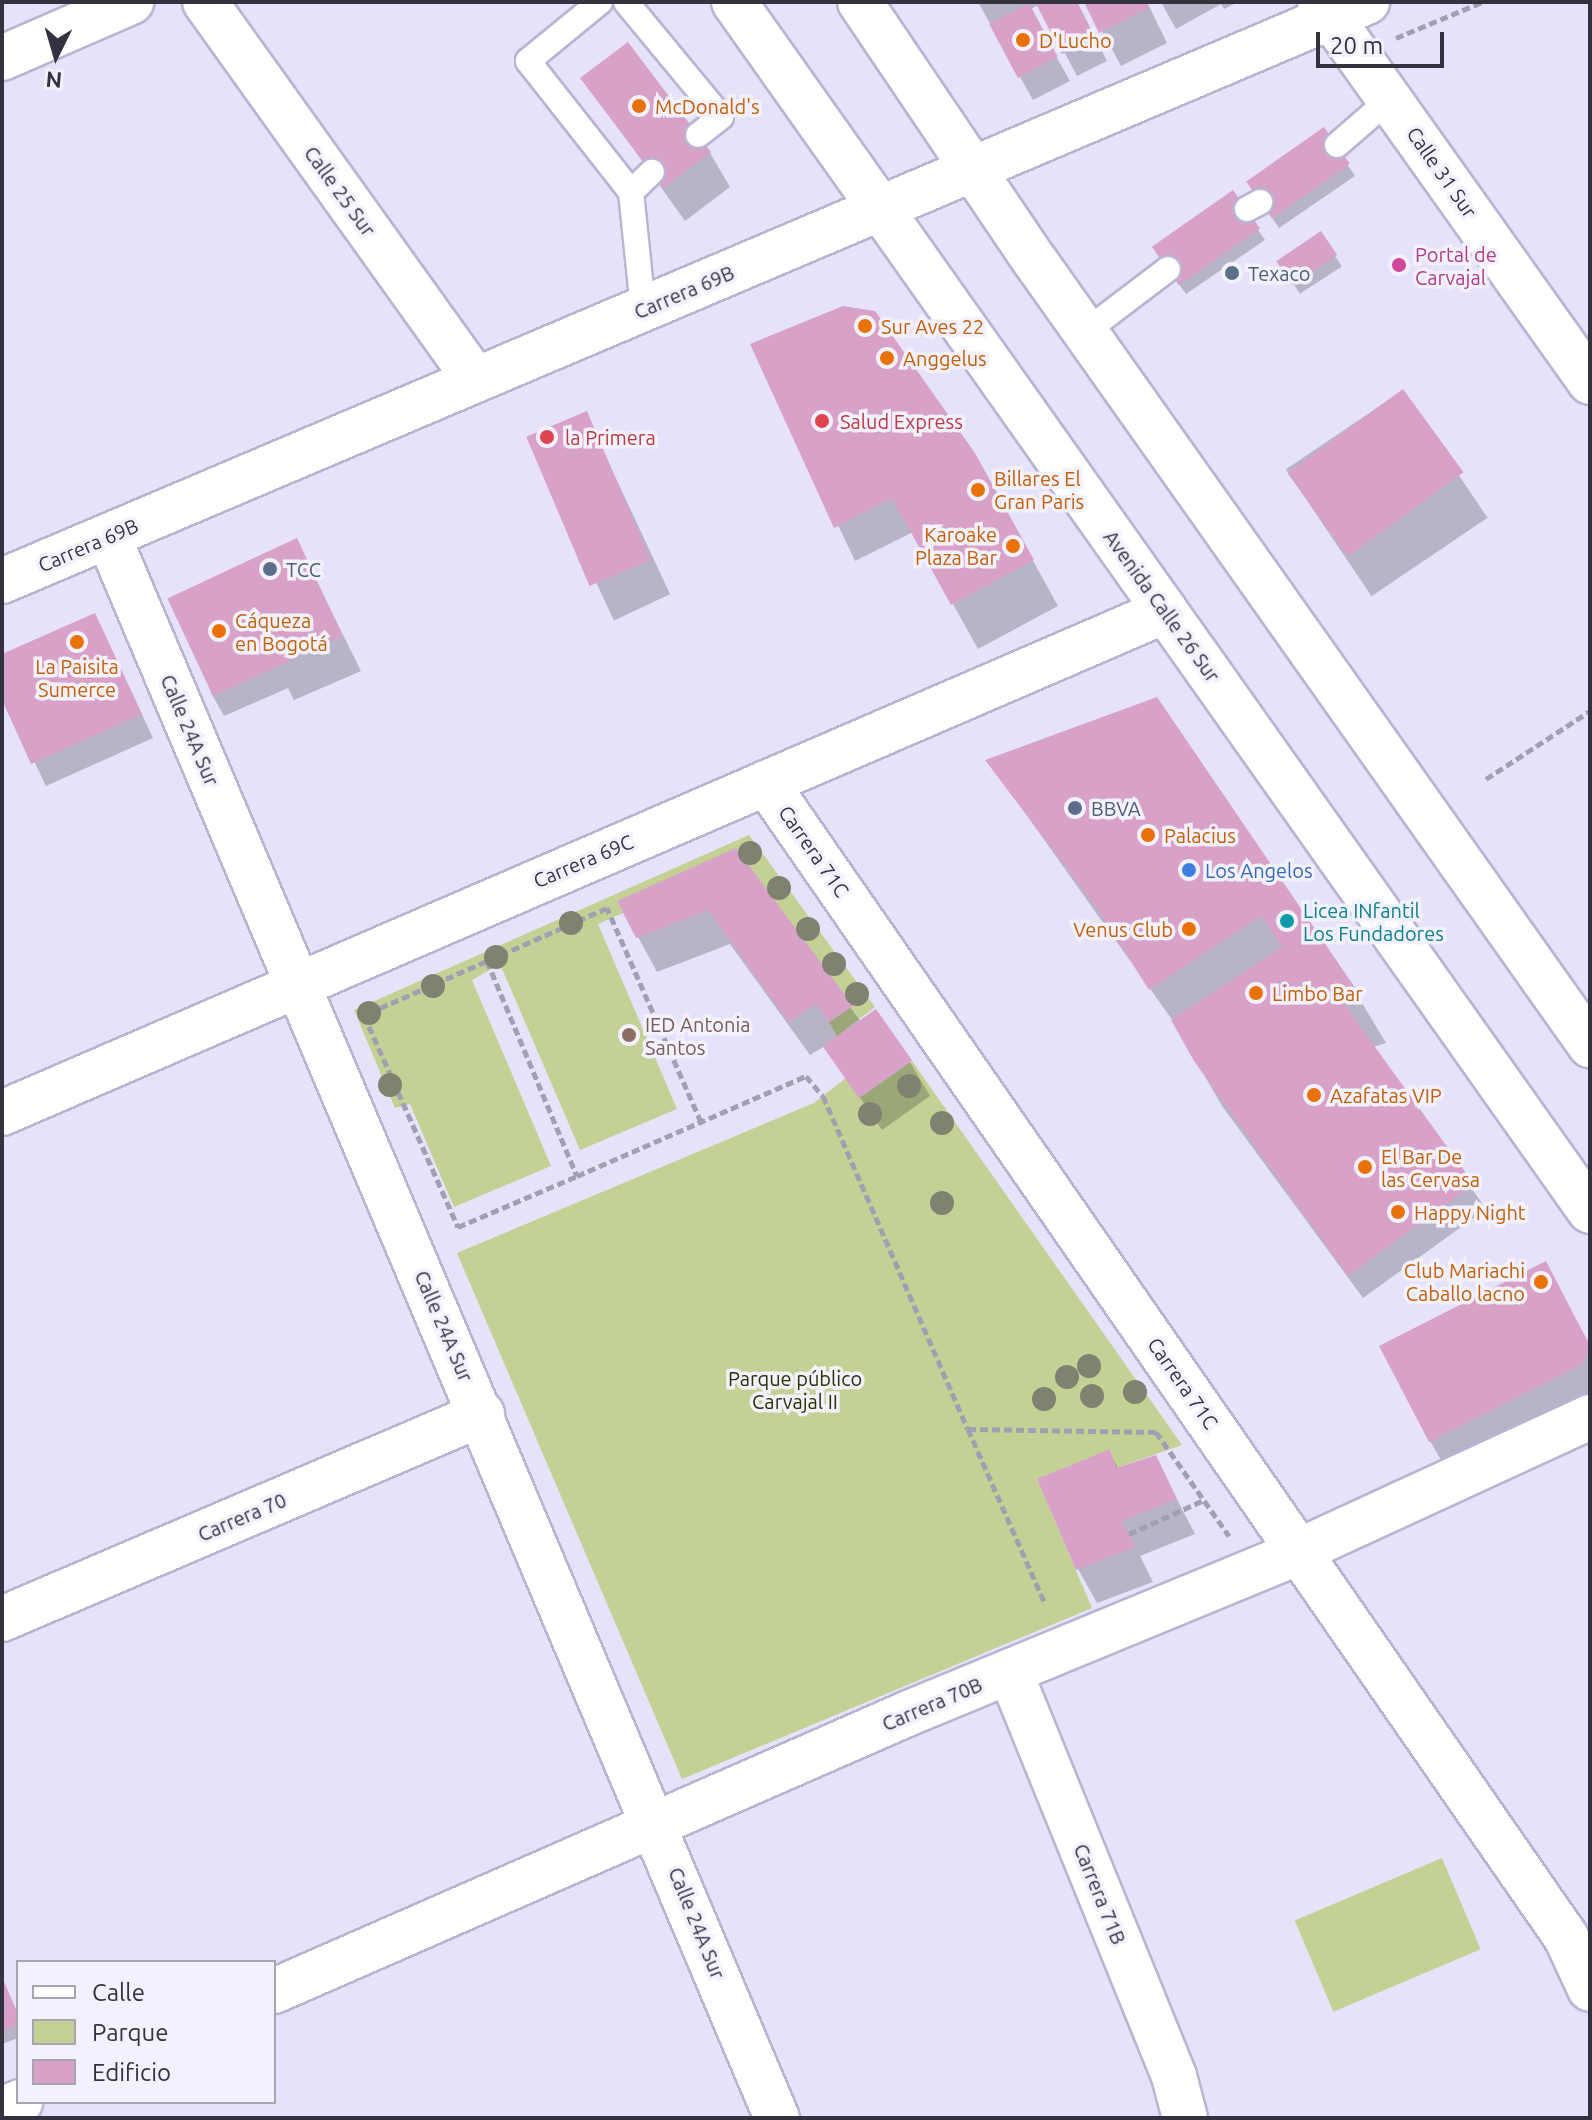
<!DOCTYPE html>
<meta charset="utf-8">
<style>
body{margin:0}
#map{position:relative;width:1592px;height:2120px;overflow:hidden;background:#e6e2fa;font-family:Ubuntu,sans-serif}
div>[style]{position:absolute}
.green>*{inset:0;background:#c4d195;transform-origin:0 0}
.shadow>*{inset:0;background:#0003;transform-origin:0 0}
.building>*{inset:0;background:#d8a1c8;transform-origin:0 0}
.path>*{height:5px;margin-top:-2.5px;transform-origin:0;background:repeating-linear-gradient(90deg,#a29fb2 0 8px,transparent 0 12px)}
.roads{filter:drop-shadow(2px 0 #b9b4d2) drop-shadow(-2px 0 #b9b4d2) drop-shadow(0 2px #b9b4d2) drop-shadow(0 -2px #b9b4d2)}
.lane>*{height:24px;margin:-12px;padding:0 12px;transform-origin:12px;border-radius:12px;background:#fff}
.street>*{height:44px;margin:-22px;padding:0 22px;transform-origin:22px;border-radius:22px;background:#fff}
.secondary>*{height:44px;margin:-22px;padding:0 22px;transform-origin:22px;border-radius:22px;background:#fff}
.primary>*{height:44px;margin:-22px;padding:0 22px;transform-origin:22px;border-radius:22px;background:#fff}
.trees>*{width:24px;height:24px;margin:-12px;border-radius:50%;background:#7f8171}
.dots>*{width:22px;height:22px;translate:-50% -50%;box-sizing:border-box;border:4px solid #f3f1fd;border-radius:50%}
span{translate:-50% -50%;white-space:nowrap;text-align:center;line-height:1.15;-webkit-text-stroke:7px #f3f1fd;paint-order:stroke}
.food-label{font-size:20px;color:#c56008}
.left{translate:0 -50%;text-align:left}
.right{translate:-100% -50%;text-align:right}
.street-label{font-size:20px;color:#34323e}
.hotel-label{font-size:20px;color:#b23c85}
.service-label{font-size:20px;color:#4e5e75}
.health-label{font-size:20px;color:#be3a42}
.shop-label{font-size:20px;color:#366cbe}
.culture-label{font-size:20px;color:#0d838f}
.education-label{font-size:20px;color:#785e54}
.park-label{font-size:20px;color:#2a3101}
.frame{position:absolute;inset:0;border:4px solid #34323e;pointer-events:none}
.legend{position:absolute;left:16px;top:1960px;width:260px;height:144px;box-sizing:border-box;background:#f3f1fd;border:2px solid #a7a5b1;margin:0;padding:10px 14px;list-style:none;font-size:24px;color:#34323e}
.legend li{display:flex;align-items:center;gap:16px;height:40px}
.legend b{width:40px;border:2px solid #a7a5b1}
.north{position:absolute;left:16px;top:16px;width:80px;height:80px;-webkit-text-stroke:6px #f3f1fd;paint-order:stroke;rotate:185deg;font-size:22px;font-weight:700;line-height:32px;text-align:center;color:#34323e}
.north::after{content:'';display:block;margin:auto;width:28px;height:36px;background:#34323e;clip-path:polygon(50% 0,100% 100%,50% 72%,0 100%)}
.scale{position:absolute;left:1316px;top:32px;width:128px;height:36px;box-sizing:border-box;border:4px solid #34323e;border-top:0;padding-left:10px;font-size:24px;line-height:28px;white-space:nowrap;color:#34323e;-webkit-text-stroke:6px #f3f1fd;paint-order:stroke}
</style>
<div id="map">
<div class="green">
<i style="clip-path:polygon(749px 835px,875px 1007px,837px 1036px,829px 1022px,853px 1006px,736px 849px,618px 901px,623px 913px,598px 924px,677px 1109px,580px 1150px,500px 964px,472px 980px,551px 1166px,454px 1207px,410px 1104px,395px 1108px,354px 1010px)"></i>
<i style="clip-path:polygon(912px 1061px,1182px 1445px,1116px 1468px,1110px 1450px,1037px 1479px,1092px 1608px,682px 1779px,457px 1253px,814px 1103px,846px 1078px,861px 1097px)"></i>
<i style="left:1442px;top:1858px;width:99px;height:160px;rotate:67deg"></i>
</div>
<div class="shadow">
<i style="clip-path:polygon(978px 2px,1077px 2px,1107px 61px,1077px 76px,1039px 4px,1030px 10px,1070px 81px,1033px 100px)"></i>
<i style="clip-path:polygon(1086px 2px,1147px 2px,1167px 43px,1121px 66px)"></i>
<i style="clip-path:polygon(1161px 2px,1238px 2px,1224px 9px,1221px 4px,1176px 29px)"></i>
<i style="clip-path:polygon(583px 78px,710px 153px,730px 187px,685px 221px)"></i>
<i style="clip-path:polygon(1324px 129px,1355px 176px,1279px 228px,1254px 192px)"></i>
<i style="clip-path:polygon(1233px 193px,1265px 240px,1186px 294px,1160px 258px)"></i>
<i style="left:1320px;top:233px;width:40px;height:50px;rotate:57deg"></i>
<i style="clip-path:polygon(843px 308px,1000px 501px,1058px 606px,978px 649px,913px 532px,855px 561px,753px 345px)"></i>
<i style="left:1402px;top:391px;width:153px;height:140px;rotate:56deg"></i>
<i style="left:586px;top:414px;width:199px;height:62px;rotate:65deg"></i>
<i style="clip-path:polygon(296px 540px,361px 671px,294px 700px,288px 688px,224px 716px,211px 693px)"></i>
<i style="clip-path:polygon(95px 615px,153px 738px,46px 786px,2px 695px,2px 657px)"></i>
<i style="clip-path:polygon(1156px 699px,1341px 968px,1386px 1043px,1373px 1047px,1486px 1209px,1363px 1298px,1222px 1106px,1173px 1021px,988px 761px)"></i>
<i style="clip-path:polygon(735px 851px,861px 1022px,910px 1062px,930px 1096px,882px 1130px,825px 1046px,810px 1055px,730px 944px,657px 972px,638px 937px,620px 902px)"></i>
<i style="clip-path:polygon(1545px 1264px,1590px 1345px,1590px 1418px,1456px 1486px,1430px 1441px)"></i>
<i style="clip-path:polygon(1109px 1452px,1119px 1470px,1155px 1457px,1195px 1534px,1140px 1556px,1153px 1582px,1097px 1603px,1078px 1569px)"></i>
<i style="clip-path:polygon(2px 1979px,18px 2015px,18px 2038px,2px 2044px)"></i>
</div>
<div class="building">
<i style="clip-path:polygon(1035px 2px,1077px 2px,1095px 37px,1062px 54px)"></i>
<i style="clip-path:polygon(1084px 2px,1146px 2px,1149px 8px,1099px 33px)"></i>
<i style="left:1029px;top:3px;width:61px;height:45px;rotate:62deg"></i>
<i style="left:628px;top:42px;width:138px;height:60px;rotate:53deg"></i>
<i style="left:1324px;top:127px;width:45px;height:95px;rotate:55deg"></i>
<i style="left:1233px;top:190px;width:47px;height:99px;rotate:55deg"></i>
<i style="left:1321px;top:231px;width:29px;height:54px;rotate:56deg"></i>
<i style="clip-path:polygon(843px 306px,875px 311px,975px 453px,1034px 560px,951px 605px,892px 498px,834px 528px,750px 344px)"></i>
<i style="left:1403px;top:389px;width:103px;height:143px;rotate:54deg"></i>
<i style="left:587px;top:411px;width:162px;height:66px;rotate:67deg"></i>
<i style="left:297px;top:538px;width:108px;height:143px;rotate:65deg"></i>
<i style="clip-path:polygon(95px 613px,142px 714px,31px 764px,2px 700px,2px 654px)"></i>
<i style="clip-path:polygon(1157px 697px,1362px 998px,1344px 1004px,1474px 1184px,1348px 1276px,1194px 1061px,1171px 1020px,1282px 947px,1261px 916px,1149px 990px,1099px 911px,985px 760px)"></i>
<i style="clip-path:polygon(736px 848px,853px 1006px,829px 1022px,816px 1004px,789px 1022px,708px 910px,636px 938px,617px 901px)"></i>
<i style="left:876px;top:1009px;width:63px;height:65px;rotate:55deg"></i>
<i style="clip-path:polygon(1546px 1261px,1590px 1346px,1583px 1364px,1429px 1442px,1379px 1346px)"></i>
<i style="clip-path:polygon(1110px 1449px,1116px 1468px,1156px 1455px,1177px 1499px,1122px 1521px,1135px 1547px,1076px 1570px,1037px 1479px)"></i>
<i style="clip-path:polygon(2px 1977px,18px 2014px,18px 2024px,2px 2031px)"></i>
</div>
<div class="path">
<i style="left:1396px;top:38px;width:93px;rotate:-22.7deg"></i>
<i style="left:1486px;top:779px;width:124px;rotate:-33.2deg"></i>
<i style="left:487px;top:961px;width:233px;rotate:67.3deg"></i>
<i style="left:701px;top:1122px;width:234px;rotate:-113.7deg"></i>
<i style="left:607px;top:908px;width:266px;rotate:156.2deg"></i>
<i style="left:364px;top:1015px;width:232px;rotate:66.1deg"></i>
<i style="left:458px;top:1227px;width:129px;rotate:-23.2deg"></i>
<i style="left:577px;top:1176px;width:250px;rotate:-23.6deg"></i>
<i style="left:806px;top:1076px;width:26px;rotate:50deg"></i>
<i style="left:823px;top:1096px;width:363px;rotate:66.5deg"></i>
<i style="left:968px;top:1429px;width:188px;rotate:0.9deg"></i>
<i style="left:1156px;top:1432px;width:127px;rotate:54.9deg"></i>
<i style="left:968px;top:1429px;width:188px;rotate:66.2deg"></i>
<i style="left:1129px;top:1534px;width:82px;rotate:-24.4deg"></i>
</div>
<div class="roads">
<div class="lane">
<i style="left:600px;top:2px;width:93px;rotate:140.7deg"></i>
<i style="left:528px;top:61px;width:167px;rotate:51.8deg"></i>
<i style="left:631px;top:192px;width:118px;rotate:84.1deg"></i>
<i style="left:626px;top:2px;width:149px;rotate:50.4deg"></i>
<i style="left:721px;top:117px;width:29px;rotate:142deg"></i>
<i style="left:1337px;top:145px;width:70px;rotate:-41deg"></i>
<i style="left:631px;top:192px;width:29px;rotate:-44deg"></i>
<i style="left:1247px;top:209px;width:15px;rotate:-28deg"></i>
<i style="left:1085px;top:332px;width:104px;rotate:-37.2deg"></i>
</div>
<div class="street">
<i style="left:205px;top:2px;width:464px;rotate:54.4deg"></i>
<i style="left:1320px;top:2px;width:466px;rotate:54.6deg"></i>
<i style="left:2px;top:58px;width:141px;rotate:-23.5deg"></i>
<i style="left:108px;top:536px;width:1718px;rotate:67.08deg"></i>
<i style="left:766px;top:783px;width:1404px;rotate:55.27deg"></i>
<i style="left:1566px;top:1937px;width:57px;rotate:65.2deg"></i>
<i style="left:2px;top:1113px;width:1267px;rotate:-23.35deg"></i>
<i style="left:2px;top:1619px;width:522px;rotate:-23.13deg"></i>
<i style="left:1010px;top:1672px;width:436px;rotate:67.9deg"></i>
<i style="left:1174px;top:2076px;width:43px;rotate:75.3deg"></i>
<i style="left:274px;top:1991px;width:693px;rotate:-23.64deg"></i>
<i style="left:909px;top:1713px;width:398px;rotate:-22.4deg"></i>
<i style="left:1277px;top:1561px;width:345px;rotate:-24.7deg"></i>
<i style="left:2px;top:2110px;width:20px;rotate:-24deg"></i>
</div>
<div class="secondary">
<i style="left:2px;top:581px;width:1483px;rotate:-22.99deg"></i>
</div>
<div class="primary">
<i style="left:734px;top:2px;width:1481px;rotate:54.7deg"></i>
<i style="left:860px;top:2px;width:313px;rotate:56deg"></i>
<i style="left:1035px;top:261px;width:961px;rotate:54.71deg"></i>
</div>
</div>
<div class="trees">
<i style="left:750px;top:853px"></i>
<i style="left:779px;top:888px"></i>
<i style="left:571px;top:923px"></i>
<i style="left:808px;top:929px"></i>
<i style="left:496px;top:957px"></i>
<i style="left:834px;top:964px"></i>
<i style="left:433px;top:986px"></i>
<i style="left:857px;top:994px"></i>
<i style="left:369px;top:1013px"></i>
<i style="left:390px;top:1085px"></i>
<i style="left:909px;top:1086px"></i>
<i style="left:870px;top:1114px"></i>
<i style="left:942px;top:1123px"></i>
<i style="left:942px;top:1203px"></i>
<i style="left:1089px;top:1366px"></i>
<i style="left:1067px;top:1377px"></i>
<i style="left:1135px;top:1392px"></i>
<i style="left:1092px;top:1396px"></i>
<i style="left:1044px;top:1399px"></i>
</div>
<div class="dots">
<i style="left:1023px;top:40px;background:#e8710a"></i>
<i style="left:639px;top:106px;background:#e8710a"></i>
<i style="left:1399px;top:265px;background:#d1479c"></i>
<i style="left:1232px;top:273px;background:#5c6f8a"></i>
<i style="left:865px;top:326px;background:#e8710a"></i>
<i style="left:887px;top:358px;background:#e8710a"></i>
<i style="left:822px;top:421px;background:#e0444e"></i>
<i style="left:547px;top:437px;background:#e0444e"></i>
<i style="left:978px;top:490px;background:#e8710a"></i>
<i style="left:1013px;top:546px;background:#e8710a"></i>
<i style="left:270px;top:569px;background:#5c6f8a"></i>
<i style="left:219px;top:631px;background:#e8710a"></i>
<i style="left:77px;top:642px;background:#e8710a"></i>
<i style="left:1075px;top:808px;background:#5c6f8a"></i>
<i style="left:1148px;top:835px;background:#e8710a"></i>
<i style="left:1189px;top:870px;background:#3f7fe0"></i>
<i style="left:1287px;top:921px;background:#0f9aa8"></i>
<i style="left:1189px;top:929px;background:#e8710a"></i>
<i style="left:1256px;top:993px;background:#e8710a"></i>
<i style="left:629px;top:1035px;background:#8d6e63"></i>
<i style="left:1314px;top:1095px;background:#e8710a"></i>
<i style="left:1365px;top:1167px;background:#e8710a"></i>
<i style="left:1398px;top:1212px;background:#e8710a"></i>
<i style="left:1541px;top:1282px;background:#e8710a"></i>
</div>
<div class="food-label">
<span class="left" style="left:1039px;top:40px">D'Lucho</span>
<span class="left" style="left:655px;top:106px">McDonald's</span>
<span class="left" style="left:881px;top:326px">Sur Aves 22</span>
<span class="left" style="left:903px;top:358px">Anggelus</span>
<span class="left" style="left:994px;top:490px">Billares El<br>Gran Paris</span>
<span class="right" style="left:997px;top:546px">Karoake<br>Plaza Bar</span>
<span class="left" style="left:235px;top:632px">Cáqueza<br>en Bogotá</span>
<span style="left:77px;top:678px">La Paisita<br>Sumerce</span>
<span class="left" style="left:1164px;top:835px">Palacius</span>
<span class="right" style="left:1173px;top:929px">Venus Club</span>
<span class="left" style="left:1272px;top:993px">Limbo Bar</span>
<span class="left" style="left:1330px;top:1095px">Azafatas VIP</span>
<span class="left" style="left:1381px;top:1168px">El Bar De<br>las Cervasa</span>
<span class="left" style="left:1414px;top:1212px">Happy Night</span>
<span class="right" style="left:1525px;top:1282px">Club Mariachi<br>Caballo lacno</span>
</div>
<div class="street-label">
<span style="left:1442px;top:172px;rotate:55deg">Calle 31 Sur</span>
<span style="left:340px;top:191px;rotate:54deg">Calle 25 Sur</span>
<span style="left:684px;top:292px;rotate:-23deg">Carrera 69B</span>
<span style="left:88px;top:545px;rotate:-23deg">Carrera 69B</span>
<span style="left:1162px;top:606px;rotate:54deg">Avenida Calle 26 Sur</span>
<span style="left:190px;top:730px;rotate:67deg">Calle 24A Sur</span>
<span style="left:814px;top:851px;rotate:55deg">Carrera 71C</span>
<span style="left:583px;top:861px;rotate:-23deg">Carrera 69C</span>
<span style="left:444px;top:1326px;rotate:67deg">Calle 24A Sur</span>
<span style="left:1183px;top:1383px;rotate:55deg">Carrera 71C</span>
<span style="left:242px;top:1517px;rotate:-23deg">Carrera 70</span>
<span style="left:932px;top:1704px;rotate:-23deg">Carrera 70B</span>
<span style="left:1100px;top:1894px;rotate:68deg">Carrera 71B</span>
<span style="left:697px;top:1923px;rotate:68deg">Calle 24A Sur</span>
</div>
<div class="hotel-label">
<span class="left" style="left:1415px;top:266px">Portal de<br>Carvajal</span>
</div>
<div class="service-label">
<span class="left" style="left:1248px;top:273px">Texaco</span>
<span class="left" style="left:286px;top:569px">TCC</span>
<span class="left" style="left:1091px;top:808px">BBVA</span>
</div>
<div class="health-label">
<span class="left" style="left:840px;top:421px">Salud Express</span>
<span class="left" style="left:565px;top:437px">la Primera</span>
</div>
<div class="shop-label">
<span class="left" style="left:1205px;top:870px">Los Angelos</span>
</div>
<div class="culture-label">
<span class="left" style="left:1303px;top:922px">Licea INfantil<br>Los Fundadores</span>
</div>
<div class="education-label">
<span class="left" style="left:645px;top:1036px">IED Antonia<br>Santos</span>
</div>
<div class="park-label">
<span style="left:795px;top:1390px">Parque público<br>Carvajal II</span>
</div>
<div class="frame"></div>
<ul class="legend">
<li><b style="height:10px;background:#fff"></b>Calle</li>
<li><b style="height:22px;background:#c4d195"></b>Parque</li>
<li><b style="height:22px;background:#d8a1c8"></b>Edificio</li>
</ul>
<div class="north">N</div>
<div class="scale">20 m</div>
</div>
